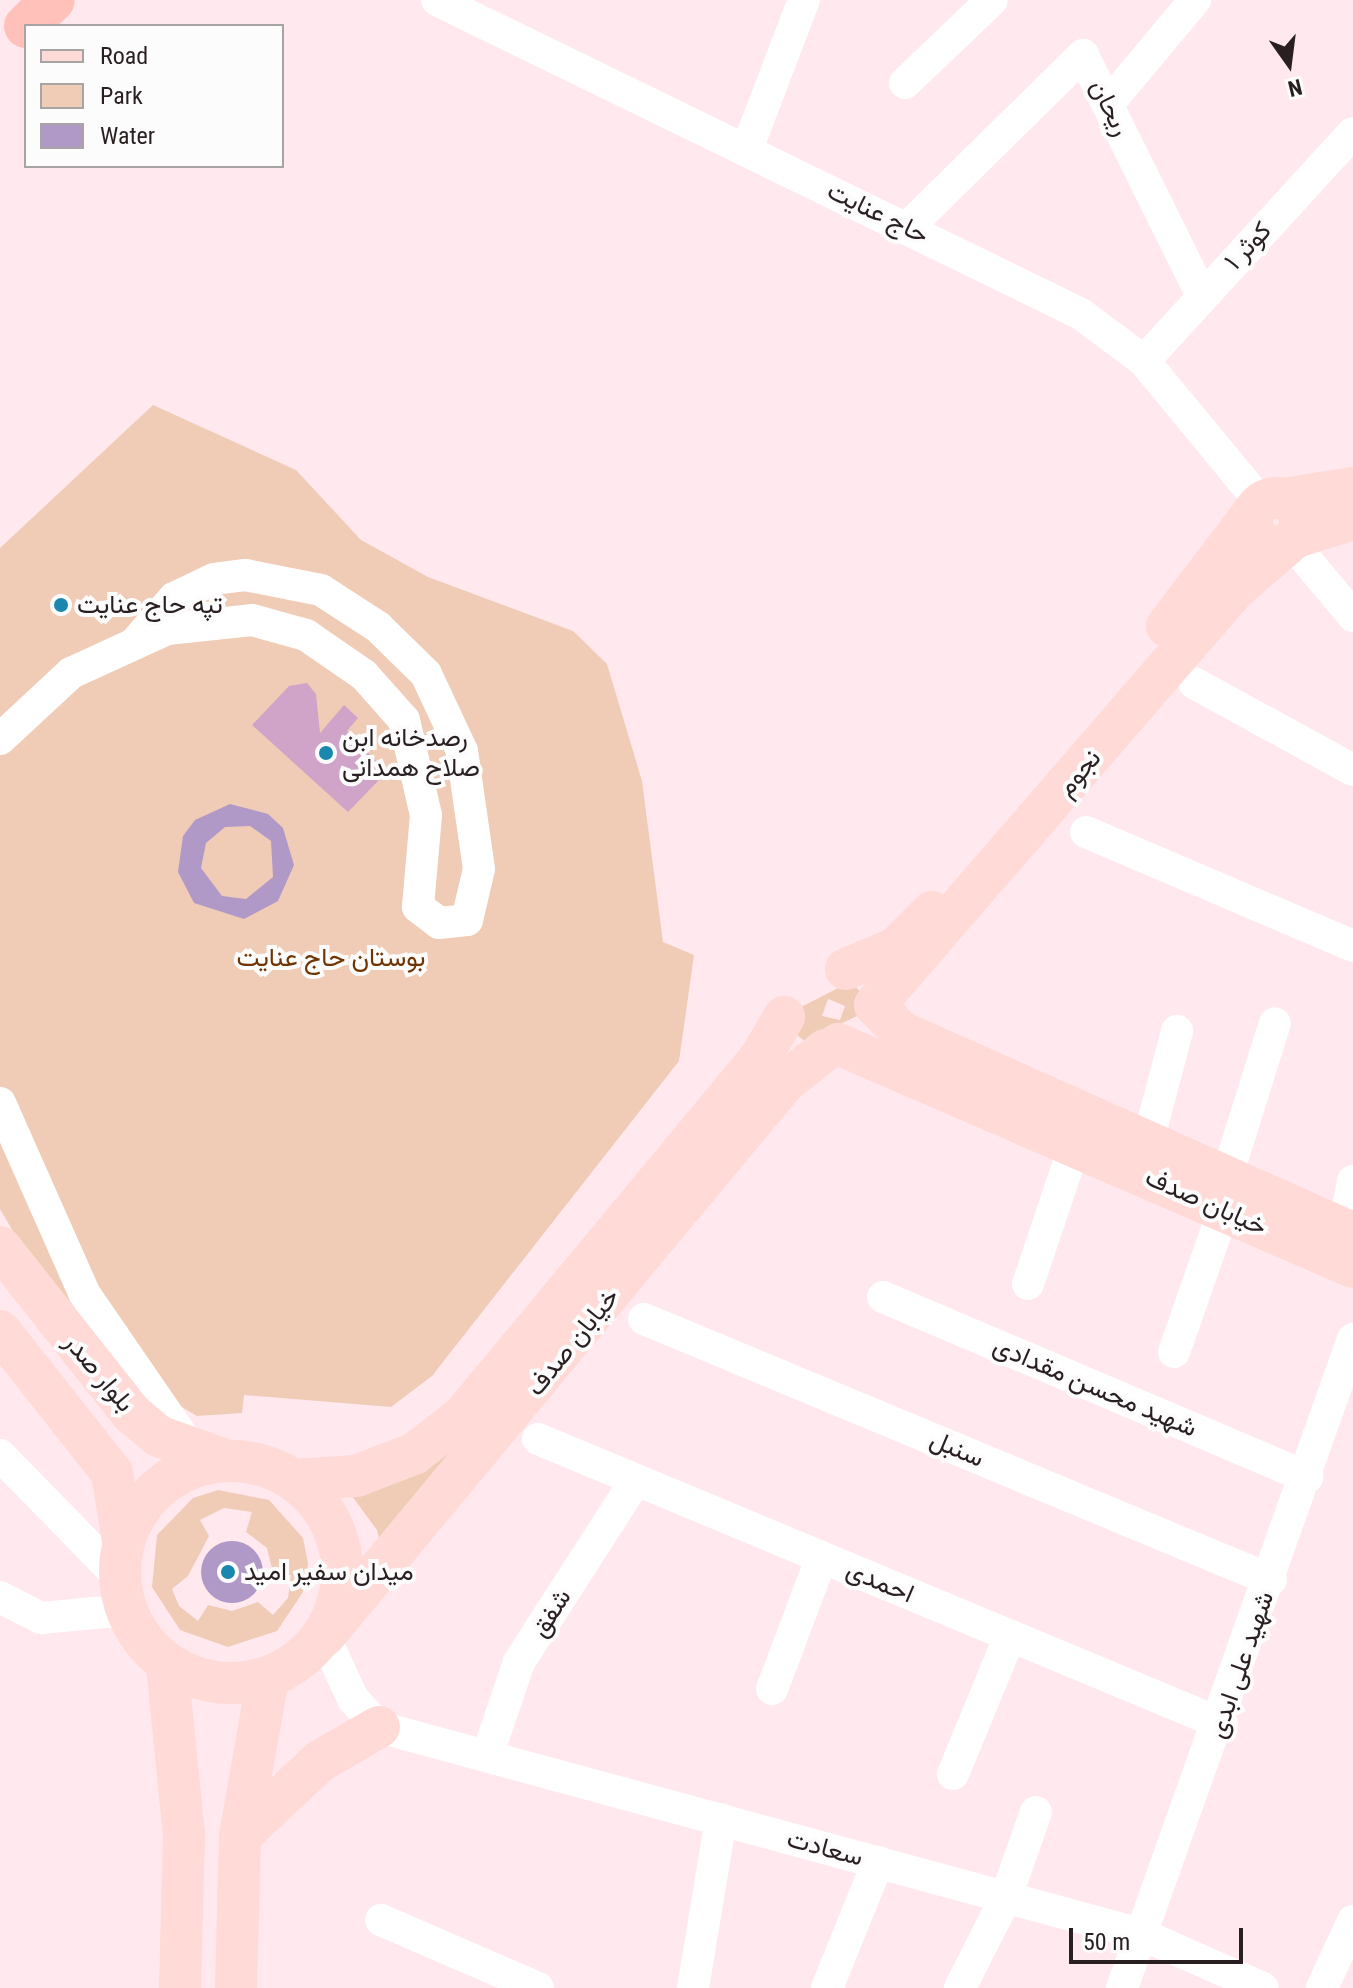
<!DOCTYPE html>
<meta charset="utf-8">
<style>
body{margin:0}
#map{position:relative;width:1353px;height:1988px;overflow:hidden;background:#ffe8ee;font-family:"Roboto Condensed",Vazirmatn,sans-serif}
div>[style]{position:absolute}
.green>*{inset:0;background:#f0ccb6}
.water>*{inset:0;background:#b099c7}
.round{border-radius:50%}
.building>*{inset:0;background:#d0a4c8}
.minor>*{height:32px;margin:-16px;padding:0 16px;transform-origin:16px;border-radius:16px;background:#fff}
.major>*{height:42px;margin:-21px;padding:0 21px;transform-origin:21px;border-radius:21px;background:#ffdad6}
.major>.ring{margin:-21px;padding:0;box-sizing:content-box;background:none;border:42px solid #ffdad6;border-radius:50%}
.highway>*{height:44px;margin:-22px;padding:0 22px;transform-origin:22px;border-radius:22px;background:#ffc1ba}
.dots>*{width:22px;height:22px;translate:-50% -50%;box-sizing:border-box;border:4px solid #fcfcfc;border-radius:50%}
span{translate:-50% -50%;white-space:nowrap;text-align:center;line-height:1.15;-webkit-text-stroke:8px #fcfcfc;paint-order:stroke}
.street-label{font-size:26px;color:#291f21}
.poi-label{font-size:26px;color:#291f21}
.left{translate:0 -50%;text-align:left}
.park-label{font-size:26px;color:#6f3402}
.legend{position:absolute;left:24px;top:24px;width:260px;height:144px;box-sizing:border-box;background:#fcfcfc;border:2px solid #a8a4a4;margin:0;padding:10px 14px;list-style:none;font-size:24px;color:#291f21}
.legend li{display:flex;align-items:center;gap:16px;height:40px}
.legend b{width:40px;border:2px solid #a8a4a4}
.north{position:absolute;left:1249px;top:24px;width:80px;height:80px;-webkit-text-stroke:6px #fcfcfc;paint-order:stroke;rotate:166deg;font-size:22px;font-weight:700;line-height:32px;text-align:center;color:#291f21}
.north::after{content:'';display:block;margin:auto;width:28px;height:36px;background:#291f21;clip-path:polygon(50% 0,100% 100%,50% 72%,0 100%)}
.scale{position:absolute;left:1069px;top:1928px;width:174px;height:36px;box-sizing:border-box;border:4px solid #291f21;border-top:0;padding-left:10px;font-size:24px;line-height:28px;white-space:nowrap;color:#291f21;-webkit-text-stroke:6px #fcfcfc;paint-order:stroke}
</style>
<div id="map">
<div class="green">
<i style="clip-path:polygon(153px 405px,296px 470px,361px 540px,428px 577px,573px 631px,607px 664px,642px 781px,663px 942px,694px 955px,679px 1061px,432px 1376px,391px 1407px,244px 1395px,242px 1413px,197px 1416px,139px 1382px,37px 1272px,0 1209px,0 548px)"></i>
<i style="clip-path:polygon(evenodd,850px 982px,864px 995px,859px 1015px,805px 1041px,797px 1035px,801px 1007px,850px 982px,828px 999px,845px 1006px,840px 1020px,822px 1016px,828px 999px)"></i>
<i style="clip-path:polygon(470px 1433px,381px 1547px,377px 1530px,349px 1492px)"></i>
<i style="clip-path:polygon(evenodd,218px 1490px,269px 1500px,303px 1538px,308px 1563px,305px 1589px,277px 1631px,228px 1647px,180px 1630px,152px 1587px,157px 1535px,193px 1498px,218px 1490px,224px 1508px,252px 1512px,246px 1532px,267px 1548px,273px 1573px,291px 1575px,288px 1598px,273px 1615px,258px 1602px,232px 1611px,208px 1605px,198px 1621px,179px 1606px,172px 1589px,188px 1576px,209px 1536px,200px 1520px,224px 1508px)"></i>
</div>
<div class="water">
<i style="clip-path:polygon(evenodd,230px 804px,268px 814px,283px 828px,294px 865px,278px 901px,244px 919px,194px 903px,178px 872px,183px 836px,195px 820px,230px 804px,250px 826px,271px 841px,273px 877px,246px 899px,222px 896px,201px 868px,206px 843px,225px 827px,250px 826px)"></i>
<i class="round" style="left:201px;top:1541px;width:62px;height:62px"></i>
</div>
<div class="building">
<i style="clip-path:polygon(307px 683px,316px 694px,320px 733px,344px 705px,358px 718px,347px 731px,380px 765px,379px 780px,348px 812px,252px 725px,289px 686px)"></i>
</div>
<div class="minor">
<i style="left:437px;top:0;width:716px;rotate:25.99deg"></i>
<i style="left:1081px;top:314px;width:79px;rotate:36.7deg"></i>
<i style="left:1144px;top:361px;width:184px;rotate:50.5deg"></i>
<i style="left:905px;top:83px;width:120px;rotate:-43.7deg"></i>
<i style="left:1108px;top:104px;width:136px;rotate:-50.1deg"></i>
<i style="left:747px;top:149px;width:160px;rotate:-69.1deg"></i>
<i style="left:907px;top:228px;width:247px;rotate:-44.5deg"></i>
<i style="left:1083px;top:55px;width:269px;rotate:63.7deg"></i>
<i style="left:1144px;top:361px;width:309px;rotate:-47.5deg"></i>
<i style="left:1291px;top:542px;width:97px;rotate:50deg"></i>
<i style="left:1194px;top:683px;width:181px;rotate:28.7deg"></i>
<i style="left:0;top:739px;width:97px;rotate:-42.9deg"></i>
<i style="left:71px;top:673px;width:106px;rotate:-24.6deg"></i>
<i style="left:167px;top:629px;width:85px;rotate:-6deg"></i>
<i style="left:252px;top:620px;width:56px;rotate:15.5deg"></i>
<i style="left:306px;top:635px;width:70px;rotate:34.6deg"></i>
<i style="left:364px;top:675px;width:60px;rotate:48.4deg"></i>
<i style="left:404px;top:720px;width:98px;rotate:77deg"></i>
<i style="left:426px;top:815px;width:92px;rotate:95deg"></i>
<i style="left:418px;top:907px;width:26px;rotate:37deg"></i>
<i style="left:439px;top:923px;width:28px;rotate:-6deg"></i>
<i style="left:467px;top:920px;width:52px;rotate:-76.8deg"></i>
<i style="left:479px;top:869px;width:119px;rotate:-98.2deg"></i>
<i style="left:462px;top:751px;width:85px;rotate:-115.1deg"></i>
<i style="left:426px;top:674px;width:67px;rotate:-135.6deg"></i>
<i style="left:378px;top:627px;width:68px;rotate:-147deg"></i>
<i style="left:321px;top:590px;width:77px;rotate:-168.8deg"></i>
<i style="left:245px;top:575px;width:31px;rotate:173deg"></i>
<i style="left:214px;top:579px;width:44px;rotate:154.6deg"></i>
<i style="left:174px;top:598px;width:61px;rotate:131deg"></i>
<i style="left:1086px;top:832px;width:290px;rotate:23.1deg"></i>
<i style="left:0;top:1103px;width:208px;rotate:66.1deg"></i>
<i style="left:84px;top:1293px;width:186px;rotate:55.5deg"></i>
<i style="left:1148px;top:1141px;width:114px;rotate:-75.2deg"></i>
<i style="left:1227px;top:1176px;width:160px;rotate:-72.6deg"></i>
<i style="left:1344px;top:1229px;width:49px;rotate:-79.4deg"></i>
<i style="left:1028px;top:1284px;width:148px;rotate:-71.4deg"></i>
<i style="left:883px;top:1297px;width:461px;rotate:23deg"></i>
<i style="left:644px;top:1319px;width:679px;rotate:22.6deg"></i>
<i style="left:1174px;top:1352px;width:151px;rotate:-70.7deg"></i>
<i style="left:538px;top:1439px;width:741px;rotate:22.62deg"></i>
<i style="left:0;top:1455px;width:169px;rotate:45.7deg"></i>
<i style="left:0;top:1597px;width:46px;rotate:27.1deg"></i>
<i style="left:41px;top:1618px;width:84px;rotate:-5.4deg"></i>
<i style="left:324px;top:1636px;width:69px;rotate:65.3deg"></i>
<i style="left:353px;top:1699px;width:38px;rotate:47deg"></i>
<i style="left:379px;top:1727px;width:790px;rotate:15.2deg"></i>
<i style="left:1141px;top:1934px;width:133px;rotate:23.9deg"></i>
<i style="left:772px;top:1689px;width:141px;rotate:-69.3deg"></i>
<i style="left:487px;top:1756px;width:99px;rotate:-71.2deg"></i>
<i style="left:519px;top:1662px;width:216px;rotate:-57.3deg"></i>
<i style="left:953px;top:1774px;width:149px;rotate:-67.6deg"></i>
<i style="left:381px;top:1920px;width:171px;rotate:23.4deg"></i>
<i style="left:693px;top:1988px;width:171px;rotate:-80.6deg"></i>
<i style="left:827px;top:1988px;width:136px;rotate:-68deg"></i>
<i style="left:960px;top:1988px;width:102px;rotate:-63.2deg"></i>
<i style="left:1006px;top:1897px;width:90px;rotate:-70.6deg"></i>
<i style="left:1122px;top:1988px;width:689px;rotate:-70.41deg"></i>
<i style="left:1322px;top:1988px;width:74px;rotate:-65.2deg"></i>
</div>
<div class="major">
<i class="ring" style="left:1252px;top:498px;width:6px;height:6px"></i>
<i style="left:1284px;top:499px;width:70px;rotate:-9.1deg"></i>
<i style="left:1296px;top:537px;width:60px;rotate:-17.5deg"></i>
<i style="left:1286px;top:545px;width:67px;rotate:139.2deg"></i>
<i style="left:1235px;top:589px;width:550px;rotate:130.87deg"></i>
<i style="left:875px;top:1005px;width:37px;rotate:46deg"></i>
<i style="left:901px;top:1032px;width:495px;rotate:24deg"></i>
<i style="left:1167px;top:626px;width:143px;rotate:-52.7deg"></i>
<i style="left:846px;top:969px;width:54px;rotate:-22.8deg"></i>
<i style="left:896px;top:948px;width:51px;rotate:-45deg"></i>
<i style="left:838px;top:1044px;width:561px;rotate:23.41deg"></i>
<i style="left:0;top:1247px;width:211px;rotate:51.7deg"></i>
<i style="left:131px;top:1413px;width:35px;rotate:40deg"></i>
<i style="left:158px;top:1436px;width:74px;rotate:19.7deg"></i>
<i style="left:0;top:1331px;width:181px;rotate:51.7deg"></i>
<i style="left:112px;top:1473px;width:69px;rotate:80.8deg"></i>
<i class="ring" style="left:120px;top:1461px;width:180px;height:180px"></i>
<i style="left:295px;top:1480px;width:61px;rotate:-3.8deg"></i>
<i style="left:356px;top:1476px;width:62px;rotate:-20.8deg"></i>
<i style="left:414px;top:1454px;width:62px;rotate:-37.8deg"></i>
<i style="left:463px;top:1416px;width:463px;rotate:-50.3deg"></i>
<i style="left:759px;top:1060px;width:50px;rotate:-59.8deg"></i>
<i style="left:324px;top:1636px;width:719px;rotate:-50.25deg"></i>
<i style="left:784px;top:1083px;width:53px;rotate:-38.8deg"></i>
<i style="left:167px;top:1665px;width:170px;rotate:84.3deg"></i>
<i style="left:184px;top:1834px;width:154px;rotate:91.5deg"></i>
<i style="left:240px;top:1836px;width:110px;rotate:-43.2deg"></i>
<i style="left:320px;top:1761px;width:68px;rotate:-30deg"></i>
<i style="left:236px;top:1988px;width:152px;rotate:-88.5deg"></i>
<i style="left:240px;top:1836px;width:160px;rotate:-80deg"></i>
</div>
<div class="highway">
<i style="left:26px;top:26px;width:37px;rotate:-44deg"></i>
</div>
<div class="dots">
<i style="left:61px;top:605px;background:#1a88ae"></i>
<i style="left:326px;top:753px;background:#1a88ae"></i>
<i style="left:228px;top:1572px;background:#1a88ae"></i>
</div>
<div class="street-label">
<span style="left:1110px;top:108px;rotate:64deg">ریحان</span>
<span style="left:878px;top:213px;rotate:26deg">حاج عنایت</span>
<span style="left:1248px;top:246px;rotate:-47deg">کوثر ۱</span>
<span style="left:1079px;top:773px;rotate:-50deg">نجوم</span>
<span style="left:1206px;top:1202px;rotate:24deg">خیابان صدف</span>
<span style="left:573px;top:1342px;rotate:-51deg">خیابان صدف</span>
<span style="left:99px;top:1373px;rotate:50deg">بلوار صدر</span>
<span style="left:1095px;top:1387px;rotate:23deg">شهید محسن مقدادی</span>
<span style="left:957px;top:1449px;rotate:23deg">سنبل</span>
<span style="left:880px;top:1582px;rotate:23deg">احمدی</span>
<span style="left:551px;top:1613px;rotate:-57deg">شفق</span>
<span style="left:1241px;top:1665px;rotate:-71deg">شهید علی ابدی</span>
<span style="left:825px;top:1848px;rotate:15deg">سعادت</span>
</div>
<div class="poi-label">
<span class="left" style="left:77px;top:605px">تپه حاج عنایت</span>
<span class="left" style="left:342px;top:753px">رصدخانه ابن<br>صلاح همدانی</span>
<span class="left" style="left:244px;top:1572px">میدان سفیر امید</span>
</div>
<div class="park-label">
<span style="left:331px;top:958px">بوستان حاج عنایت</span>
</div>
<ul class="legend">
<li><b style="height:10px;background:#ffdad6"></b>Road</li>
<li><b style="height:22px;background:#f0ccb6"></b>Park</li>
<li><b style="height:22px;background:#b099c7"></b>Water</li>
</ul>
<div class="north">N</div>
<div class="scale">50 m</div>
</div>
